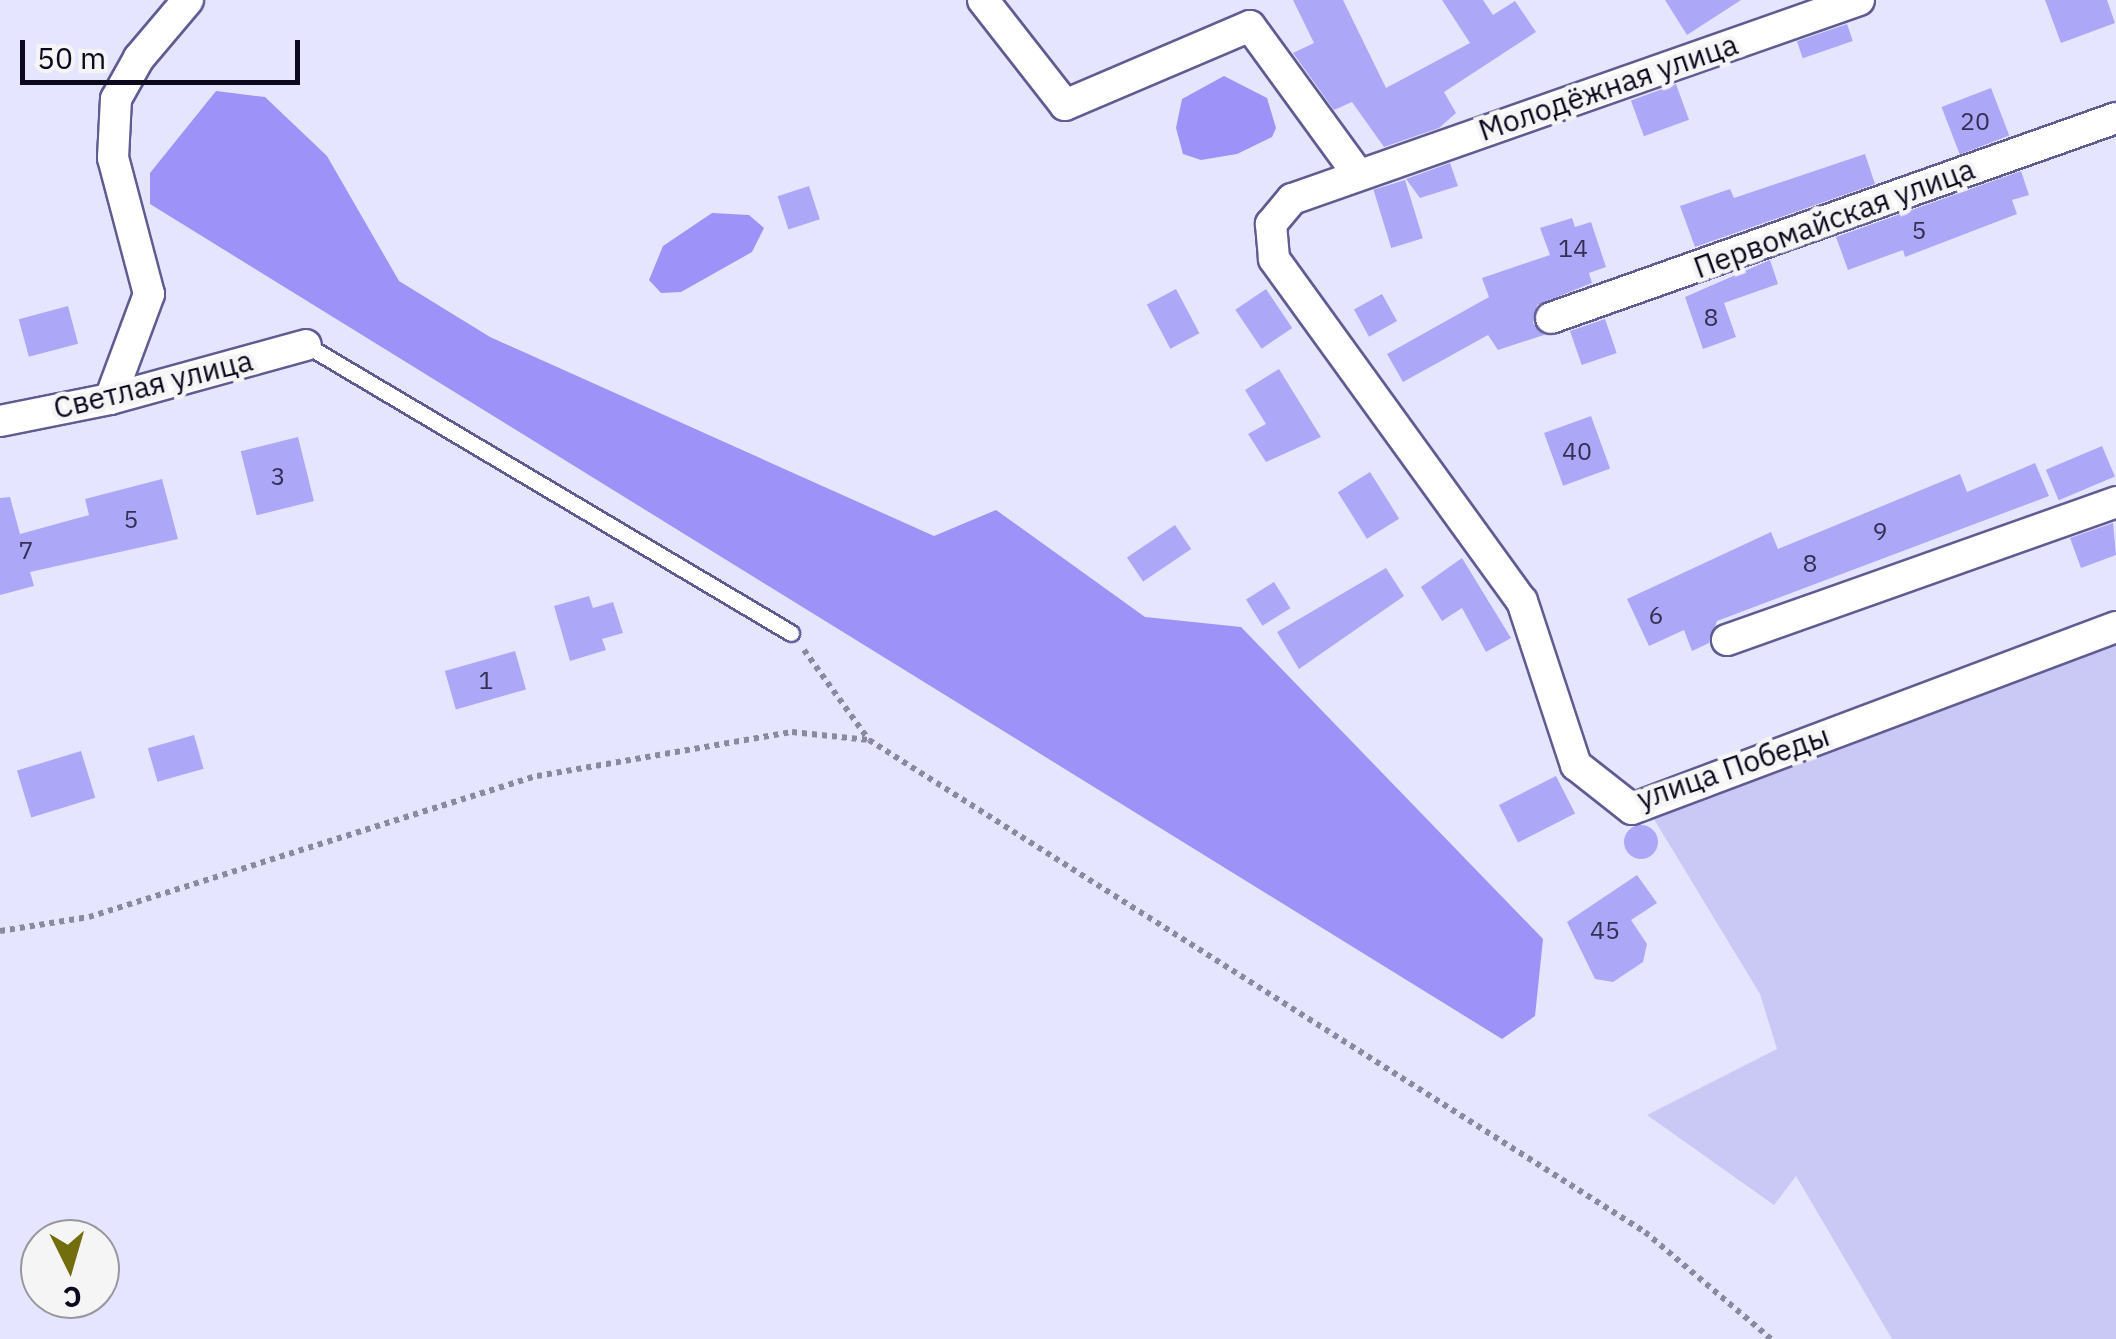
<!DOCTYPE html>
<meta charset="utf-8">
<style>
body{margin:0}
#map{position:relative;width:2116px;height:1339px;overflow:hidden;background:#e6e5ff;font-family:"IBM Plex Sans",sans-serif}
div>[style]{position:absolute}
.green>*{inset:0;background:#cac8f5}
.water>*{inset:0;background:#9d92f7}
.building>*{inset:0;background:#ada7f8;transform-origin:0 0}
.round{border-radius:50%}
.path>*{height:6px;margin-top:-3px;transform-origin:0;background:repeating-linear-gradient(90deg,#8b89a1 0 5px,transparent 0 10px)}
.roads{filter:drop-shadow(2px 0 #605c92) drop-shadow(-2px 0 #605c92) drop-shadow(0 2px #605c92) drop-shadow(0 -2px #605c92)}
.service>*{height:15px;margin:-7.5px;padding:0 7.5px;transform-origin:7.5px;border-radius:7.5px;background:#fff}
.minor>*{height:30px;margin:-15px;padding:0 15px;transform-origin:15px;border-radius:15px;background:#fff}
span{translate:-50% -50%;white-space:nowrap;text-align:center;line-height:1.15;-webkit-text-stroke:9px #f5f5f5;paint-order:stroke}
.number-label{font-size:25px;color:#343054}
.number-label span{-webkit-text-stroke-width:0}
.street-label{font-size:30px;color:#0c091e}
.north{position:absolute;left:20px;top:1219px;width:100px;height:100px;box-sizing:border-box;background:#f5f5f5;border:2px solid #98979f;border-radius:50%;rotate:175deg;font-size:28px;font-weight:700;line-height:40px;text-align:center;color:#0c091e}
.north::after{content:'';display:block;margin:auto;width:35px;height:45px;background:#726e0e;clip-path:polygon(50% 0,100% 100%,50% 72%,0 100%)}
.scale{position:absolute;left:20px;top:40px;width:280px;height:45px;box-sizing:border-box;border:5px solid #0c091e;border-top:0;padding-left:12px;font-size:30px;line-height:35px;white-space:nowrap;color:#0c091e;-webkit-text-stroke:8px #f5f5f5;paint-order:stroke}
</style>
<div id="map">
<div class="green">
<i style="clip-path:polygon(2116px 626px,2116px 1339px,1892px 1339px,1796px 1176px,1774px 1205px,1647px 1115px,1777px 1049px,1760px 994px,1646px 806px)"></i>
</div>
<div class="water">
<i style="clip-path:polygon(1224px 76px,1267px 98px,1276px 128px,1272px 137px,1237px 154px,1201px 160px,1183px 154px,1176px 128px,1182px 99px)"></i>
<i style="clip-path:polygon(216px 91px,265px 97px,327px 156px,399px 281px,490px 337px,934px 536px,996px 510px,1145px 617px,1241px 627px,1543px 939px,1535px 1016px,1502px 1039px,150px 204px,150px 173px)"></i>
<i style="clip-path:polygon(712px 213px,749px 215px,764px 228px,752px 252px,681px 292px,661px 293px,649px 280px,663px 246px)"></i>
</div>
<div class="building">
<i style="clip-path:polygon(1293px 0,1343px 0,1386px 88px,1470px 43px,1442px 0,1483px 0,1493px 15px,1515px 1px,1536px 32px,1444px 92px,1456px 113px,1439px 128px,1384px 147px,1352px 102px,1334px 110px,1293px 53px,1314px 43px)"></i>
<i style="clip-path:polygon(1665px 0,1741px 0,1687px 35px)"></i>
<i style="clip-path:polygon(2045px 0,2107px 0,2115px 23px,2061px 43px)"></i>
<i style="left:1847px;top:24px;width:18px;height:53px;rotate:71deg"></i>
<i style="left:1676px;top:84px;width:38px;height:48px;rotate:70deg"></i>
<i style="left:1991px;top:88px;width:51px;height:53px;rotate:69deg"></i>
<i style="clip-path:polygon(1865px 154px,1875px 184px,1695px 247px,1680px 206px,1730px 189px,1734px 198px)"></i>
<i style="clip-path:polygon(1450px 163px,1458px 186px,1420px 198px,1406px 179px)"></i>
<i style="clip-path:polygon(2021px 171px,2029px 195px,2012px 200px,2017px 214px,1905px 257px,1903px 250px,1848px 270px,1836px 237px)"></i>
<i style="left:1405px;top:180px;width:61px;height:33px;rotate:73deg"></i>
<i style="left:809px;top:186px;width:35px;height:33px;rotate:72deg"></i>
<i style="clip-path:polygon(1572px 218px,1575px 227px,1591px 222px,1606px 267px,1589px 273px,1592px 283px,1537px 305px,1533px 323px,1544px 335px,1498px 350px,1488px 335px,1403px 382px,1387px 354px,1489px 297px,1482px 278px,1550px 255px,1540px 228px)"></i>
<i style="clip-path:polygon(1770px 260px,1778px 284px,1724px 303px,1736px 337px,1703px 349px,1685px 297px)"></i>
<i style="left:1176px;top:289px;width:50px;height:33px;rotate:62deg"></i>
<i style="left:1266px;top:289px;width:47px;height:37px;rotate:56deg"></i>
<i style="left:1382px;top:294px;width:31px;height:32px;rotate:61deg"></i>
<i style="left:68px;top:306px;width:39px;height:51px;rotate:75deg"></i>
<i style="left:1605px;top:319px;width:36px;height:37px;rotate:71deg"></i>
<i style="clip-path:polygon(1279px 369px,1321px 437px,1266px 462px,1248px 434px,1266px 424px,1245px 390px)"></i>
<i style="left:1591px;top:416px;width:56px;height:50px;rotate:70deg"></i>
<i style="left:298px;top:437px;width:66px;height:59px;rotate:76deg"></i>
<i style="left:2102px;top:446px;width:33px;height:61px;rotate:67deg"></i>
<i style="clip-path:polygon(2035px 463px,2049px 496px,1717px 621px,1709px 643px,1692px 651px,1684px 630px,1649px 646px,1627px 599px,1771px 532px,1778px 549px,1960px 474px,1967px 492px)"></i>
<i style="left:1370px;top:472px;width:55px;height:38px;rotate:58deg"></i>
<i style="clip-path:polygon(162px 479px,178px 539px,30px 572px,34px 586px,0 595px,0 498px,10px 497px,20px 534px,89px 515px,85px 499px)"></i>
<i style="clip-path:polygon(2113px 523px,2116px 555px,2081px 568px,2070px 538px)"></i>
<i style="left:1175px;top:525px;width:29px;height:58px;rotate:56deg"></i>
<i style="clip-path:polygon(1462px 558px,1511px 638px,1486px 652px,1462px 608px,1442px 621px,1421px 587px)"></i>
<i style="clip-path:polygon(1386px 568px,1404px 596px,1299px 669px,1277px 632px)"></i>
<i style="left:1274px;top:582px;width:31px;height:33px;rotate:58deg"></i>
<i style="clip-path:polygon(589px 596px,593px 608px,613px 602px,623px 633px,602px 639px,606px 650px,570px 661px,554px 606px)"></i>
<i style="left:515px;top:651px;width:40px;height:73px;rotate:74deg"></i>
<i style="left:194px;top:735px;width:35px;height:48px;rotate:74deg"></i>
<i style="left:81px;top:751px;width:49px;height:67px;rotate:73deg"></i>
<i style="left:1556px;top:776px;width:42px;height:64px;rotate:63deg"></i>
<i class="round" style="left:1624px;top:825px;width:34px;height:34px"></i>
<i style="clip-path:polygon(1637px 875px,1657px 903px,1631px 920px,1647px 944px,1643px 962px,1613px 982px,1595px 979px,1567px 922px)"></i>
</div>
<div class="path">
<i style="left:804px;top:650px;width:111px;rotate:54.2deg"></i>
<i style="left:0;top:931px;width:90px;rotate:-8.9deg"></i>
<i style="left:89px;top:917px;width:470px;rotate:-17.5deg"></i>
<i style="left:537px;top:776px;width:259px;rotate:-9.8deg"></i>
<i style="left:792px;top:732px;width:77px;rotate:5.9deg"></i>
<i style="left:869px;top:740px;width:919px;rotate:32.38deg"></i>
<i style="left:1645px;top:1232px;width:165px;rotate:40.3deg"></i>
</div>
<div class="roads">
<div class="service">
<i style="left:306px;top:345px;width:564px;rotate:30.7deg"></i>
</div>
<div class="minor">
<i style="left:983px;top:0;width:133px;rotate:52deg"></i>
<i style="left:1065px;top:105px;width:201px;rotate:-23.1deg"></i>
<i style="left:1250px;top:26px;width:182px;rotate:53.9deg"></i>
<i style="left:1859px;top:0;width:601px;rotate:160.66deg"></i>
<i style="left:1292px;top:199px;width:33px;rotate:130deg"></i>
<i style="left:1271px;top:224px;width:35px;rotate:85deg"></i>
<i style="left:1274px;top:259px;width:422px;rotate:54.1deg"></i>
<i style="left:1522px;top:601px;width:173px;rotate:71.8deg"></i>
<i style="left:1576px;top:765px;width:71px;rotate:38.2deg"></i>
<i style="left:1632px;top:809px;width:517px;rotate:-20.61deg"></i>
<i style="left:1551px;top:318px;width:599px;rotate:-19.49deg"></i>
<i style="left:110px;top:399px;width:112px;rotate:-69.6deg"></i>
<i style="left:149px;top:294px;width:141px;rotate:-104.8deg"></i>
<i style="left:113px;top:158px;width:59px;rotate:-87.1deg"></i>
<i style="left:116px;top:99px;width:47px;rotate:-60.7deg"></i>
<i style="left:139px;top:58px;width:76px;rotate:-49.8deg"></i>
<i style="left:0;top:421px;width:112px;rotate:-11.3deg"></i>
<i style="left:110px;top:399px;width:203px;rotate:-15.4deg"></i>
<i style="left:1727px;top:640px;width:413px;rotate:-19.5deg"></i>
</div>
</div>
<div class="number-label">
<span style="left:1975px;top:121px">20</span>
<span style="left:1919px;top:230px">5</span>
<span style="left:1573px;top:248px">14</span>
<span style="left:1711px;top:317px">8</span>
<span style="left:1577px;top:451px">40</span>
<span style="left:278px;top:476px">3</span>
<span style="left:131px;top:519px">5</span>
<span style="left:1880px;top:531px">9</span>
<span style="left:26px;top:550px">7</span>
<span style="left:1810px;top:563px">8</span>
<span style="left:1656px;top:615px">6</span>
<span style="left:486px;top:680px">1</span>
<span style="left:1605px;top:930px">45</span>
</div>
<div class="street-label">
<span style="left:1608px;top:87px;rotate:-19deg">Молодёжная улица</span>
<span style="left:1834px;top:218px;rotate:-20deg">Первомайская улица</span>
<span style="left:153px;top:384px;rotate:-14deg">Светлая улица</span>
<span style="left:1733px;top:767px;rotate:-19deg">улица Победы</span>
</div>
<div class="north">С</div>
<div class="scale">50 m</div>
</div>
